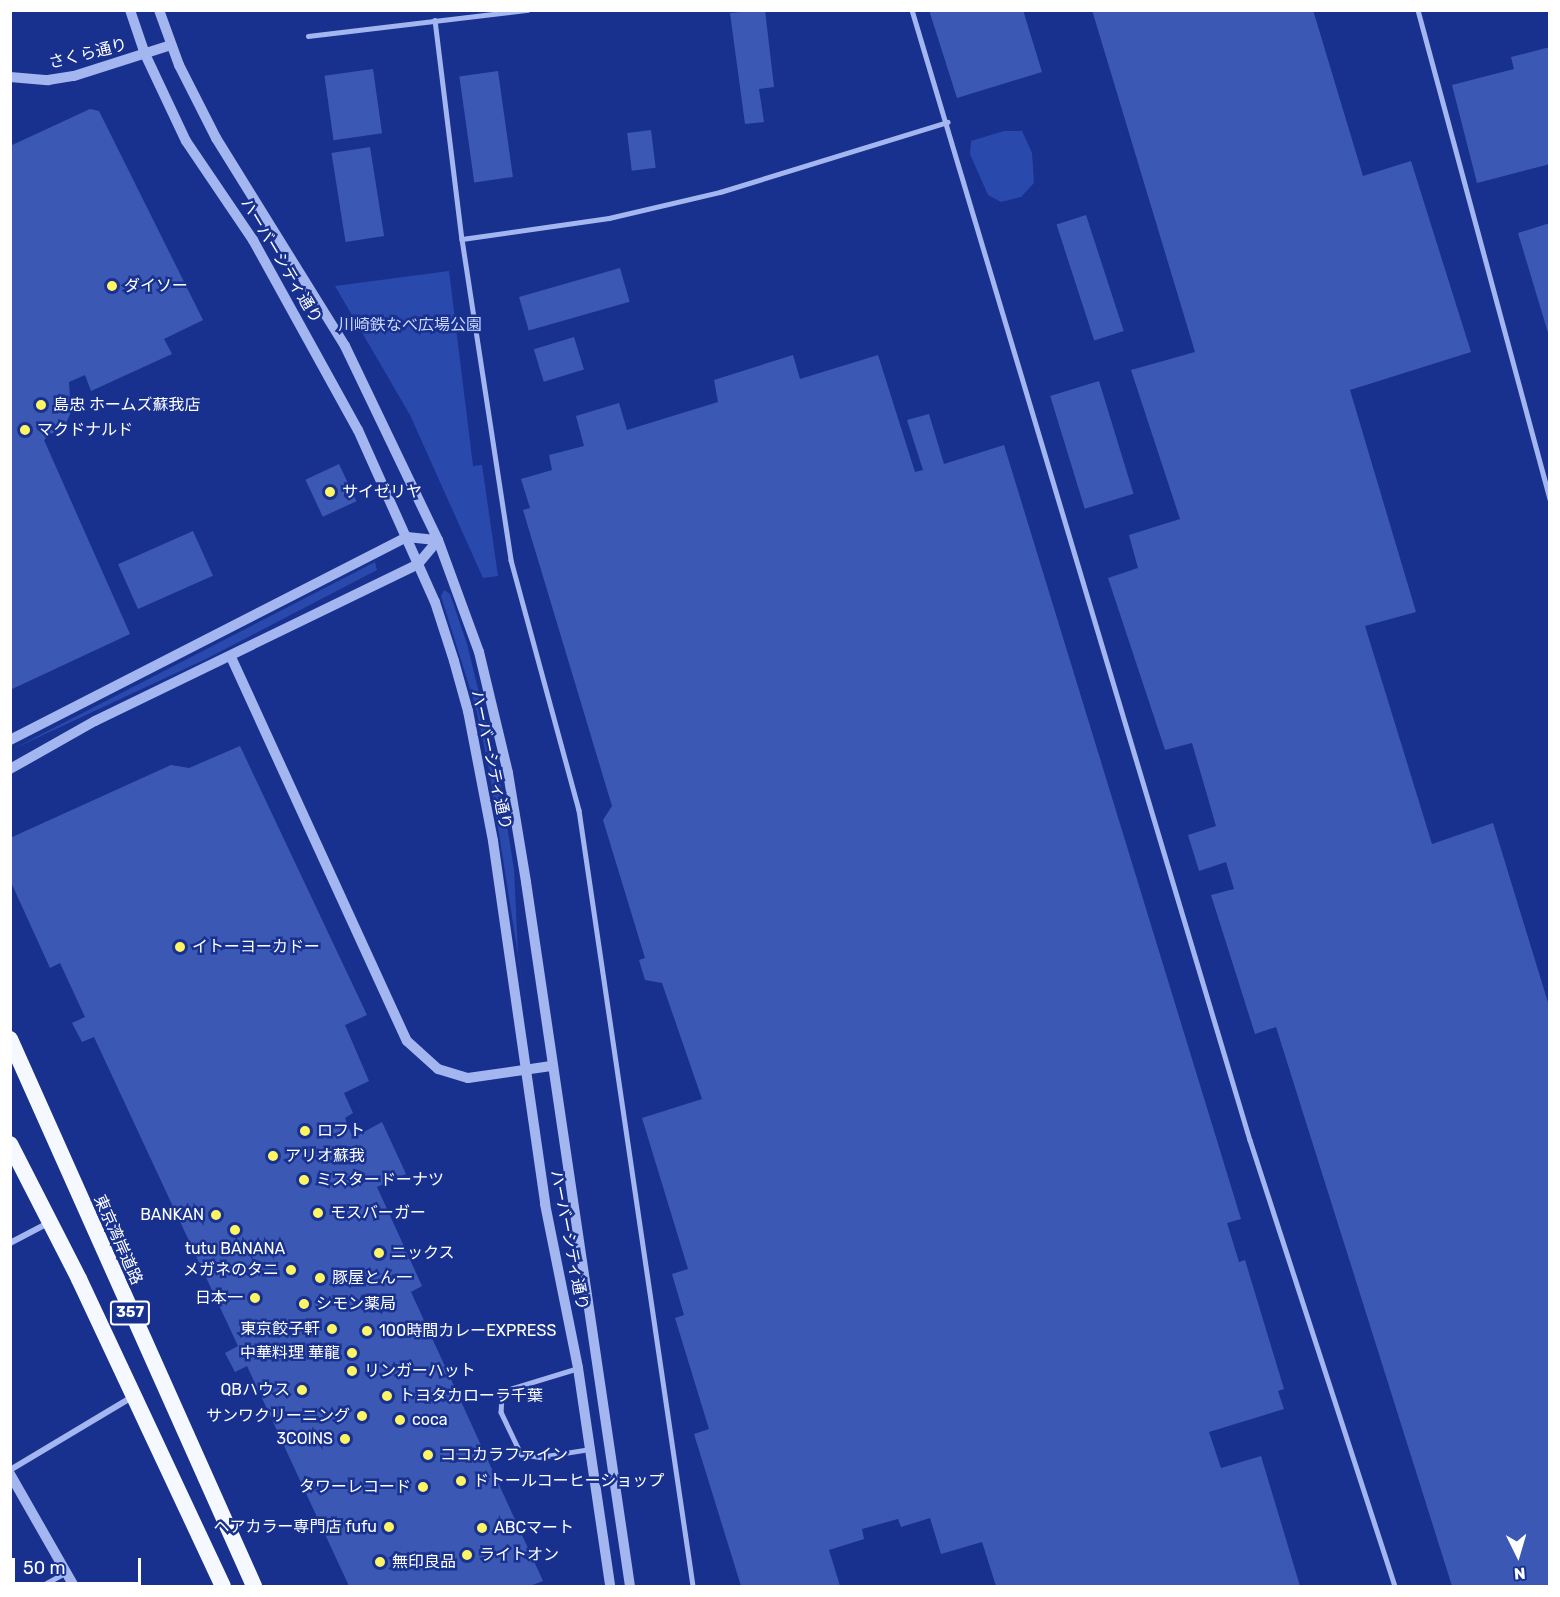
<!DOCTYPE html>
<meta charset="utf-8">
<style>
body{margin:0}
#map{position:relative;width:1560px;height:1597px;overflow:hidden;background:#18318f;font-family:Rubik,"Noto Sans JP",sans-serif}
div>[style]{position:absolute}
.green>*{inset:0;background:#2a49ad}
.building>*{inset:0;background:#3c58b5;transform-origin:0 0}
.service>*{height:4.5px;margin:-2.25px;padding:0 2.25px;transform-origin:2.25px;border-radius:2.25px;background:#a4b6ef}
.pedestrian>*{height:5px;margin:-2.5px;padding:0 2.5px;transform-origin:2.5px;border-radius:2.5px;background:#a4b6ef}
.minor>*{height:6px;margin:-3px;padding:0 3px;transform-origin:3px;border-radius:3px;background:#a4b6ef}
.tertiary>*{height:10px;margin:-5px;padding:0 5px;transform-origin:5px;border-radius:5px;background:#a4b6ef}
.trunk>*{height:16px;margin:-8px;padding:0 8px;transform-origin:8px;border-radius:8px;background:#f6f8ff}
.dots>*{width:16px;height:16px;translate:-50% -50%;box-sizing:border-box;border:3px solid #18318f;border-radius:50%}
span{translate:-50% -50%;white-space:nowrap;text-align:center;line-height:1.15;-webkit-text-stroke:5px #18318f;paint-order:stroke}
.shield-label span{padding:2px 4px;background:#18318f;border:2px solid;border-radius:4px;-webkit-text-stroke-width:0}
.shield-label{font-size:15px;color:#fff;font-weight:700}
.street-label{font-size:16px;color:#fff}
.poi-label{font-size:16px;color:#fff}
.left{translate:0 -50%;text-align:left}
.right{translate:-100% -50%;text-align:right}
.park-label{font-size:16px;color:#cbd6fb}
.frame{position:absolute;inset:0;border:12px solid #fff;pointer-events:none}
.north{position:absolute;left:1488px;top:1525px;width:60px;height:60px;-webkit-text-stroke:4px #18318f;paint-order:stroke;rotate:175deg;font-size:16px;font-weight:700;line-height:24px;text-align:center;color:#fff}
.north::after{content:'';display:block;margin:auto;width:21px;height:27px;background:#fff;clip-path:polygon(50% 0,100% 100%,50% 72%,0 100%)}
.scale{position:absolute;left:12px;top:1558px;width:129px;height:27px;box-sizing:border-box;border:3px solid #fff;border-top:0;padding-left:8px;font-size:18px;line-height:21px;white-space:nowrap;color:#fff;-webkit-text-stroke:4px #18318f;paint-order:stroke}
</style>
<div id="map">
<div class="green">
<i style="clip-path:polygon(1004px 131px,1022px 131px,1032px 153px,1034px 183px,1021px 197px,1001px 202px,988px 195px,970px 154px,971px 141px)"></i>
<i style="clip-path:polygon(449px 271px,473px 466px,482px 465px,498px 576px,483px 578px,410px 415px,335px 286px)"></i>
<i style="clip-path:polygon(375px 562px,377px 570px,206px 659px,11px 750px)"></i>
<i style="clip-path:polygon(444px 590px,450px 594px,467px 644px,498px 770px,514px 869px,518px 953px,530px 1032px,489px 769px,476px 708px,441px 596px)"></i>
</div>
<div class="building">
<i style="clip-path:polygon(765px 10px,774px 87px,759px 89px,764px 122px,745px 124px,730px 13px)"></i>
<i style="clip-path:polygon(929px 10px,1023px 10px,1042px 72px,957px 98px)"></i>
<i style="clip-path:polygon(1092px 10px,1313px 10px,1363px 176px,1411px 161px,1471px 352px,1350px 390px,1416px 612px,1365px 626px,1432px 844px,1493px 823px,1550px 1009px,1550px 1586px,1452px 1586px,1276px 1027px,1255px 1034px,1211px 895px,1234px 889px,1226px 862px,1199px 871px,1188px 835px,1216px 826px,1192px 743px,1165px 750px,1108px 578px,1138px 568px,1129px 535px,1180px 519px,1131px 370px,1195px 352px)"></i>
<i style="clip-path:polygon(1550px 47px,1550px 164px,1477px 183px,1452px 85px,1514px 69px,1511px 57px)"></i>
<i style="left:373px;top:69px;width:65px;height:49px;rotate:82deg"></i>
<i style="left:498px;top:71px;width:107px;height:39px;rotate:82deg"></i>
<i style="clip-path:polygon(90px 109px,99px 111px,203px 320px,164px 339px,172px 354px,91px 391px,85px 375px,69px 382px,71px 412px,66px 423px,44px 440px,130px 634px,10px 690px,10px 146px)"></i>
<i style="left:651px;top:130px;width:38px;height:24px;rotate:83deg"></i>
<i style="left:370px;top:147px;width:90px;height:39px;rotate:81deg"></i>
<i style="left:1086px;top:215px;width:122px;height:31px;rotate:72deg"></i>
<i style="clip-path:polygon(1550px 223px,1550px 336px,1549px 336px,1518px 233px)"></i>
<i style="left:620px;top:268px;width:35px;height:105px;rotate:74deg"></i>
<i style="left:574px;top:337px;width:34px;height:42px;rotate:73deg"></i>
<i style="clip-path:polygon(793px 355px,800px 379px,878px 355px,915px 472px,923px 470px,907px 420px,929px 414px,944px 464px,1004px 445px,1241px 1219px,1227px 1223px,1239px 1262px,1245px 1260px,1284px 1389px,1278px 1391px,1284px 1409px,1209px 1432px,1221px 1468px,1261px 1456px,1300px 1586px,996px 1586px,982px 1542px,941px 1554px,930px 1518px,901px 1527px,898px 1519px,862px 1529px,864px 1539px,829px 1550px,840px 1586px,741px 1586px,694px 1434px,709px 1429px,675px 1318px,684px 1315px,672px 1274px,688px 1269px,642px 1118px,702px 1099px,662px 983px,645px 980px,639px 960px,645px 958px,603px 820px,612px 806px,523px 510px,530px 508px,521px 479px,552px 470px,549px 455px,584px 446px,576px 416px,619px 403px,627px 430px,718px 402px,714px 380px)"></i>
<i style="left:1099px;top:381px;width:118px;height:51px;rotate:73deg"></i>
<i style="left:339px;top:464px;width:41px;height:37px;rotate:65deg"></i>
<i style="left:193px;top:531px;width:49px;height:82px;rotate:66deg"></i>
<i style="clip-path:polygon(240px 746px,367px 1015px,345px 1025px,369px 1081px,344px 1093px,353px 1113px,345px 1118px,353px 1138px,382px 1122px,406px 1174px,377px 1187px,422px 1286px,411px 1292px,543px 1581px,530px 1586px,349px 1586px,247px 1366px,235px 1372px,225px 1353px,238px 1346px,94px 1037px,82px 1042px,72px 1023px,85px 1017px,60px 963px,50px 968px,10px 880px,10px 838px,171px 765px,189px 768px)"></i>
</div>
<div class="service">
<i style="left:912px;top:10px;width:1179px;rotate:73.35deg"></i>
<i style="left:1250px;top:1140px;width:469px;rotate:72deg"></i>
<i style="left:1418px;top:10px;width:507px;rotate:74.89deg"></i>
<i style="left:435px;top:20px;width:221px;rotate:83deg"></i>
<i style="left:462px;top:239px;width:325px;rotate:81.3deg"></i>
<i style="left:511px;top:560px;width:259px;rotate:74.8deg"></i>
<i style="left:579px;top:810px;width:784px;rotate:81.64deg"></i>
<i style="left:308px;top:36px;width:221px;rotate:-6.8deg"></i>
<i style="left:462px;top:239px;width:148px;rotate:-8.1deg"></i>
<i style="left:609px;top:218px;width:114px;rotate:-13.2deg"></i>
<i style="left:720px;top:192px;width:238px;rotate:-17.1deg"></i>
<i style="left:577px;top:1369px;width:72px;rotate:163.1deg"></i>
<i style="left:508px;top:1390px;width:8px;rotate:140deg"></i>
<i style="left:502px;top:1395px;width:17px;rotate:93deg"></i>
<i style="left:501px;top:1412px;width:47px;rotate:64.5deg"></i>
<i style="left:521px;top:1454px;width:19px;rotate:9deg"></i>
<i style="left:540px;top:1457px;width:51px;rotate:-9.1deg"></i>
</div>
<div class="pedestrian">
<i style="left:41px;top:1586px;width:29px;rotate:-29deg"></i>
</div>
<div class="minor">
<i style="left:10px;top:1243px;width:45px;rotate:-27.7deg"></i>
<i style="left:10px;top:1470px;width:142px;rotate:-30.9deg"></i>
</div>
<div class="tertiary">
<i style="left:130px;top:10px;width:46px;rotate:71.2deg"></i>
<i style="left:145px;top:54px;width:96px;rotate:64.8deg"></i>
<i style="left:186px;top:141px;width:120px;rotate:55.9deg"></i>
<i style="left:253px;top:240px;width:217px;rotate:61.1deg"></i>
<i style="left:358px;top:430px;width:188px;rotate:65.9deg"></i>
<i style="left:435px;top:602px;width:62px;rotate:72.1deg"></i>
<i style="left:454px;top:661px;width:52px;rotate:74.4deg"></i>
<i style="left:468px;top:711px;width:132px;rotate:79.1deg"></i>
<i style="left:493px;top:841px;width:367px;rotate:81.8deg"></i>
<i style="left:545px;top:1204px;width:167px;rotate:78.6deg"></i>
<i style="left:578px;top:1368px;width:220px;rotate:81.6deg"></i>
<i style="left:159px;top:10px;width:59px;rotate:70deg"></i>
<i style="left:179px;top:65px;width:82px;rotate:63.1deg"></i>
<i style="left:216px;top:138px;width:245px;rotate:58.2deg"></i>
<i style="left:345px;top:346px;width:215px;rotate:64.4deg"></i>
<i style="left:438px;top:540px;width:119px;rotate:69.9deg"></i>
<i style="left:479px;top:652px;width:124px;rotate:76.5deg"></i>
<i style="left:508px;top:773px;width:110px;rotate:80.6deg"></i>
<i style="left:526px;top:882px;width:712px;rotate:81.6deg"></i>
<i style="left:10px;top:77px;width:38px;rotate:5deg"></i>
<i style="left:48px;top:80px;width:26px;rotate:-9deg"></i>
<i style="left:74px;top:76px;width:102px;rotate:-17.7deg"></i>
<i style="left:231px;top:657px;width:422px;rotate:65.4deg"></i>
<i style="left:407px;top:1041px;width:42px;rotate:42.1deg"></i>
<i style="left:438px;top:1069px;width:31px;rotate:17deg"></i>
<i style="left:468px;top:1078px;width:84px;rotate:-8.2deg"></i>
<i style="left:10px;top:740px;width:446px;rotate:-27.1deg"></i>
<i style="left:407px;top:537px;width:31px;rotate:6deg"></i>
<i style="left:10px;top:769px;width:98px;rotate:-29.5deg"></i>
<i style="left:95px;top:721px;width:359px;rotate:-25.9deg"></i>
<i style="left:418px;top:564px;width:31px;rotate:-50deg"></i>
<i style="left:10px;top:1474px;width:129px;rotate:60.3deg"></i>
</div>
<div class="trunk">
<i style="left:10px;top:1039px;width:599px;rotate:65.96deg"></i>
<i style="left:10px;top:1144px;width:152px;rotate:62.9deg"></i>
<i style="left:79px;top:1279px;width:339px;rotate:64.9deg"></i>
</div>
<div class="dots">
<i style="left:112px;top:286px;background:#fff463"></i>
<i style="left:41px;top:405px;background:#fff463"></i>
<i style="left:25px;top:430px;background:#fff463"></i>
<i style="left:330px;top:492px;background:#fff463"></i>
<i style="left:180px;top:947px;background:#fff463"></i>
<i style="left:305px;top:1131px;background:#fff463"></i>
<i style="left:273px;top:1156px;background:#fff463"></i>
<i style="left:304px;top:1180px;background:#fff463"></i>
<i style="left:318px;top:1213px;background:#fff463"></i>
<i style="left:216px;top:1215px;background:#fff463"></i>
<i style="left:235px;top:1230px;background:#fff463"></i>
<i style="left:379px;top:1253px;background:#fff463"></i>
<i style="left:291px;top:1270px;background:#fff463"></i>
<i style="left:320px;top:1278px;background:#fff463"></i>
<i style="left:255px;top:1298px;background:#fff463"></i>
<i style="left:304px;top:1304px;background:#fff463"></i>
<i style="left:332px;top:1329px;background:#fff463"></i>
<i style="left:367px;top:1331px;background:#fff463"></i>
<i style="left:352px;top:1353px;background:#fff463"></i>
<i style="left:352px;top:1371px;background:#fff463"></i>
<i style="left:302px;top:1390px;background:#fff463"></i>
<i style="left:387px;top:1396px;background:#fff463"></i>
<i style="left:362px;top:1416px;background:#fff463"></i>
<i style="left:400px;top:1420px;background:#fff463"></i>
<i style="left:345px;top:1439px;background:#fff463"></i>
<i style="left:428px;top:1455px;background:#fff463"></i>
<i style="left:461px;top:1481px;background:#fff463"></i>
<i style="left:423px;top:1487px;background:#fff463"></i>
<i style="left:389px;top:1527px;background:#fff463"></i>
<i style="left:482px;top:1528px;background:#fff463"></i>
<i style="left:467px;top:1555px;background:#fff463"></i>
<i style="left:380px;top:1562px;background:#fff463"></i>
</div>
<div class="shield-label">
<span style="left:130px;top:1313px">357</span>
</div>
<div class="street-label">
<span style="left:88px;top:54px;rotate:-14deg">さくら通り</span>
<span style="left:281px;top:261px;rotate:59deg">ハーバーシティ通り</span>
<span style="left:491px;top:760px;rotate:78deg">ハーバーシティ通り</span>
<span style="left:118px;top:1240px;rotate:66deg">東京湾岸道路</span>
<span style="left:569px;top:1240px;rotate:79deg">ハーバーシティ通り</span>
</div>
<div class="poi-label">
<span class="left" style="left:124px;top:286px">ダイソー</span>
<span class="left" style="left:53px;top:405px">島忠 ホームズ蘇我店</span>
<span class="left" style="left:37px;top:430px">マクドナルド</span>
<span class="left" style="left:342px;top:492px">サイゼリヤ</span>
<span class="left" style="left:192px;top:947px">イトーヨーカドー</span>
<span class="left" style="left:317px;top:1131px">ロフト</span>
<span class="left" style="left:285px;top:1156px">アリオ蘇我</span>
<span class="left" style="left:316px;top:1180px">ミスタードーナツ</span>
<span class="left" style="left:330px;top:1213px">モスバーガー</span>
<span class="right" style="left:204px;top:1215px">BANKAN</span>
<span style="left:235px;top:1249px">tutu BANANA</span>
<span class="left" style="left:391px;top:1253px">ニックス</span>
<span class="right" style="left:279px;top:1270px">メガネのタニ</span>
<span class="left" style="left:332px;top:1278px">豚屋とん一</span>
<span class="right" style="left:243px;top:1298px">日本一</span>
<span class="left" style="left:316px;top:1304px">シモン薬局</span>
<span class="right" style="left:320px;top:1329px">東京餃子軒</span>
<span class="left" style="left:379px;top:1331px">100時間カレーEXPRESS</span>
<span class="right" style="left:340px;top:1353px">中華料理 華龍</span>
<span class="left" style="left:364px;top:1371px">リンガーハット</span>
<span class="right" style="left:290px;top:1390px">QBハウス</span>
<span class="left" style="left:399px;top:1396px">トヨタカローラ千葉</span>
<span class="right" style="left:350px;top:1416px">サンワクリーニング</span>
<span class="left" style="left:412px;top:1420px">coca</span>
<span class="right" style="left:333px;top:1439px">3COINS</span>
<span class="left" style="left:440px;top:1455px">ココカラファイン</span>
<span class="left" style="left:473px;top:1481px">ドトールコーヒーショップ</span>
<span class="right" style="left:411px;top:1487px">タワーレコード</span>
<span class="right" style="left:377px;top:1527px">ヘアカラー専門店 fufu</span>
<span class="left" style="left:494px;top:1528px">ABCマート</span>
<span class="left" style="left:479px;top:1555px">ライトオン</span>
<span class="left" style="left:392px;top:1562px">無印良品</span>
</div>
<div class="park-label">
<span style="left:410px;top:325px">川崎鉄なべ広場公園</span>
</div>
<div class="frame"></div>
<div class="north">N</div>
<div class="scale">50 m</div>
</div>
